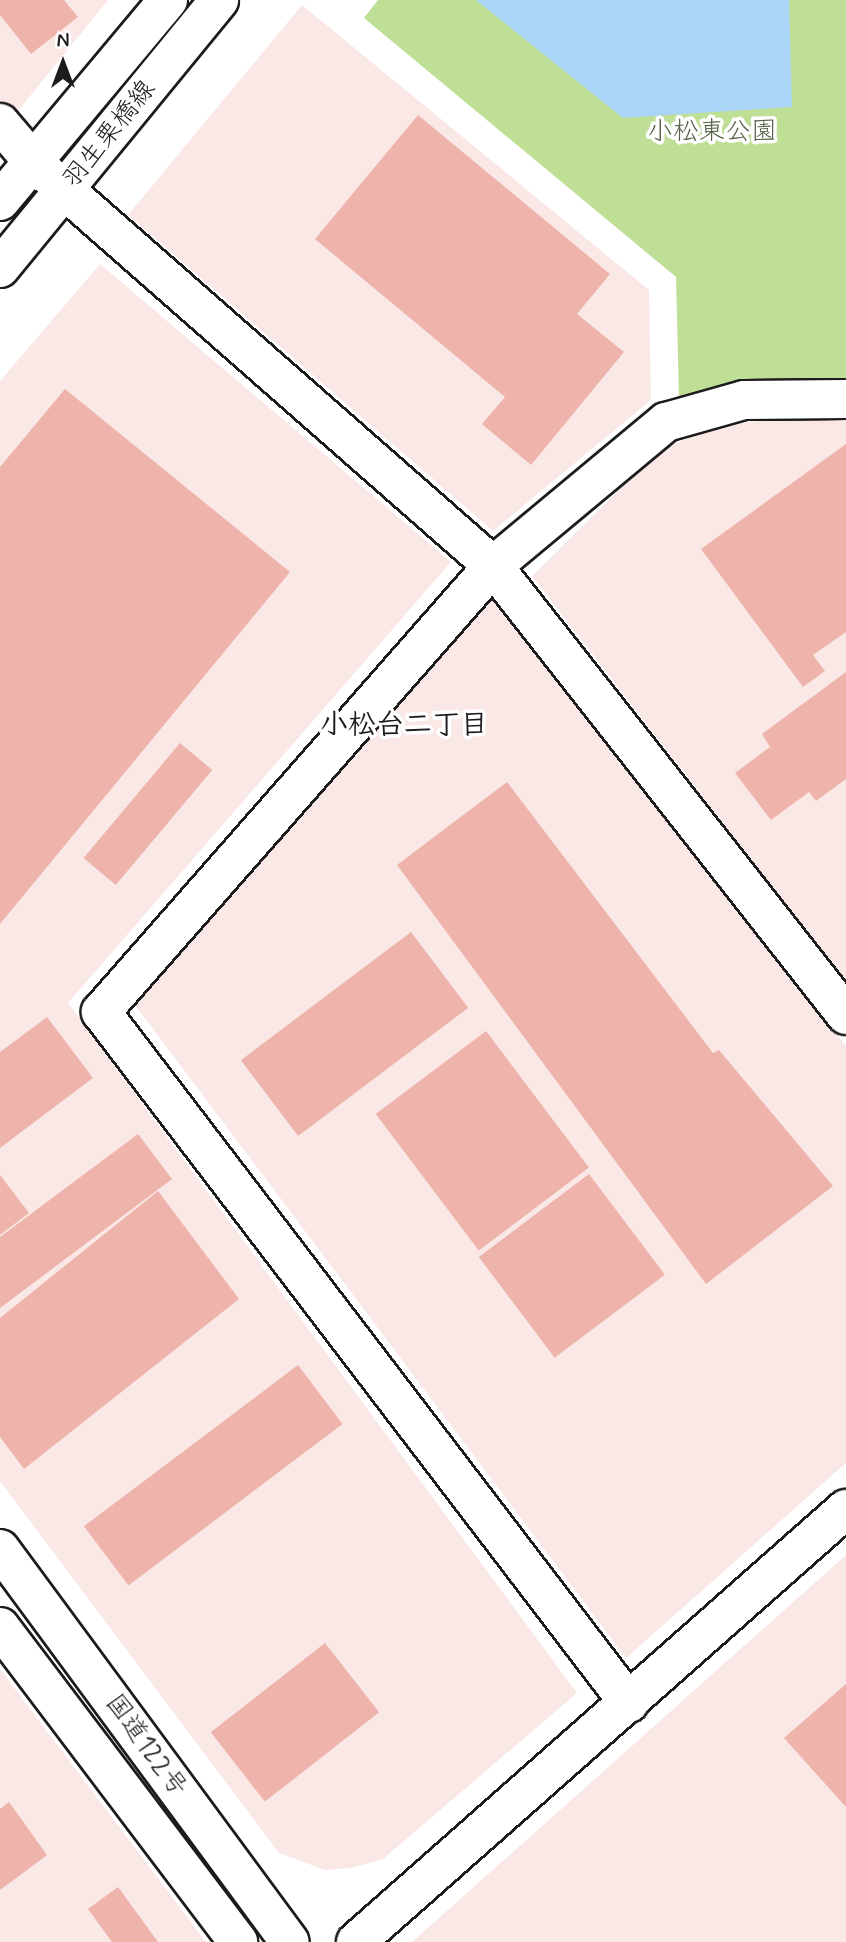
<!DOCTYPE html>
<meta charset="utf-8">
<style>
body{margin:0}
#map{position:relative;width:846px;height:1942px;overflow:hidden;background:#fff;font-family:Mynerve,"Klee One",sans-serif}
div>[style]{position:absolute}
.built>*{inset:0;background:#fae8e6}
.green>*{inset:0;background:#bfde96}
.water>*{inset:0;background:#abd5f6}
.building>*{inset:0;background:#eeb3ab;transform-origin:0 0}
.roads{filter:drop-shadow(2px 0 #1c1c1c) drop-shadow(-2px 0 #1c1c1c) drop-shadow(0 2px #1c1c1c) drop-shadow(0 -2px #1c1c1c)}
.minor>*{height:38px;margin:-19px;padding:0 19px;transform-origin:19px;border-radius:19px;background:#fff}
.major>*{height:38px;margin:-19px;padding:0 19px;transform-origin:19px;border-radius:19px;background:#fff}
.highway>*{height:38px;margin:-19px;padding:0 19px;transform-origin:19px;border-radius:19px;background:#fff}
span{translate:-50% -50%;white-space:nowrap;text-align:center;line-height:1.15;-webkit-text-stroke:7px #fff;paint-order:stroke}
.park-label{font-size:26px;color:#556047}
.street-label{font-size:26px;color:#1c1c1c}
.neighbourhood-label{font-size:28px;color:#1c1c1c;font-weight:700}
.north{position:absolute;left:28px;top:28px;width:70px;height:70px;-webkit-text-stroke:5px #fff;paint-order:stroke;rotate:0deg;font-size:19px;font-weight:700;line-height:28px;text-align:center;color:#1c1c1c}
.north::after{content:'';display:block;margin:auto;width:24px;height:32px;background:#1c1c1c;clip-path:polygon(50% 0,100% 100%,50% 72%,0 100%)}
</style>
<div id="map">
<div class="built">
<i style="clip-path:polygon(0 0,108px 0,5px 127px,0 121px)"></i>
<i style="clip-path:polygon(302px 5px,649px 290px,651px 400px,493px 531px,128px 215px)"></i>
<i style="clip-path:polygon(100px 264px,451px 562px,68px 1003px,577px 1693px,383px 1859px,351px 1868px,325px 1870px,279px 1853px,0 1481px,0 381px)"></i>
<i style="clip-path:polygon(773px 419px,846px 419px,846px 982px,532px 576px,657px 452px,715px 426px)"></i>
<i style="clip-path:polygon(492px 591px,846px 1046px,846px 1463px,626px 1658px,132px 1001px)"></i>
<i style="clip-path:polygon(846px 1555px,846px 1942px,412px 1942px)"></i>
<i style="clip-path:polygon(0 1669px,206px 1942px,0 1942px)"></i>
</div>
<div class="green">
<i style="clip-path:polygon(378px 0,846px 0,846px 380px,679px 399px,676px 277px,364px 18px)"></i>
</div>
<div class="water">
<i style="clip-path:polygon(476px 0,789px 0,792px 107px,623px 118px)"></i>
</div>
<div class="building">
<i style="clip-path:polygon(0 0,64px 0,78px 17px,31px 54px,0 15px)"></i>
<i style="clip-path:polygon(418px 115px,610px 274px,577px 314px,624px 352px,531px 465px,482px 424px,505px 397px,315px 239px)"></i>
<i style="clip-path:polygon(65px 389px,290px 572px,0 924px,0 467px)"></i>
<i style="clip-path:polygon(846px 444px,846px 632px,813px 655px,825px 671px,803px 687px,701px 549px)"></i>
<i style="clip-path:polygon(846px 672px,846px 779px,816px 801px,809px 792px,771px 820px,735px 773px,770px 747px,762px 734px)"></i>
<i style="left:180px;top:743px;width:42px;height:150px;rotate:40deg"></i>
<i style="clip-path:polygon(507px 782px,713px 1053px,719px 1050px,833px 1186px,706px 1284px,397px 865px)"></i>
<i style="left:411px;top:932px;width:95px;height:213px;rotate:53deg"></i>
<i style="clip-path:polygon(47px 1017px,93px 1078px,0 1148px,0 1052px)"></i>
<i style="left:486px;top:1031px;width:171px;height:138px;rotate:53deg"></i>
<i style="clip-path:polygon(138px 1134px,172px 1179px,0 1308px,0 1237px)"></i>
<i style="left:589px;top:1174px;width:126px;height:138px;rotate:53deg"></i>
<i style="clip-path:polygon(0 1175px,29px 1213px,0 1235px)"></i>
<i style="clip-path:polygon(158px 1191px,239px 1299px,24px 1469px,0 1437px,0 1318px)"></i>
<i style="left:298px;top:1365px;width:74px;height:268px;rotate:53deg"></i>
<i style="left:325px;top:1643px;width:88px;height:145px;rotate:52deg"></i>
<i style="clip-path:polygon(846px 1684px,846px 1807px,784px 1738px)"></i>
<i style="clip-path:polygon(9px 1802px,47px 1855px,0 1890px,0 1809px)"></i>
<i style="clip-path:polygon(118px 1887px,158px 1942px,112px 1942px,88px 1909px)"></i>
</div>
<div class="roads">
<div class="minor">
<i style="left:0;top:123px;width:52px;rotate:49.6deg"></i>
<i style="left:34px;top:163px;width:611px;rotate:41.28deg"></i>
<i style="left:493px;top:566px;width:571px;rotate:51.83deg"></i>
<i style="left:629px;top:1703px;width:870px;rotate:-127.38deg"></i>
<i style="left:101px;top:1012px;width:594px;rotate:-48.69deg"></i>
<i style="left:493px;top:566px;width:225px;rotate:-39.8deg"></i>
<i style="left:666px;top:422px;width:81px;rotate:-15.8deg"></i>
<i style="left:744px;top:400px;width:102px;rotate:-0.6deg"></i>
<i style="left:356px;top:1942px;width:654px;rotate:-41.47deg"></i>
</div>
<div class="major">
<i style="left:0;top:201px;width:262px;rotate:-50.1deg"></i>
<i style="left:0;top:268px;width:346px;rotate:-50.7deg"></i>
</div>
<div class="highway">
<i style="left:0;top:1549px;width:488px;rotate:53.6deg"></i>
<i style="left:0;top:1627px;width:395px;rotate:52.9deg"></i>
</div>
</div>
<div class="park-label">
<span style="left:712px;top:133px">小松東公園</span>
</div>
<div class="street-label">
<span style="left:110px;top:135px;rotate:-51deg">羽生栗橋線</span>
<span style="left:145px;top:1746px;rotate:54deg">国道122号</span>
</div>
<div class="neighbourhood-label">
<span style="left:404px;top:726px">小松台二丁目</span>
</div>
<div class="north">N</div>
</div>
